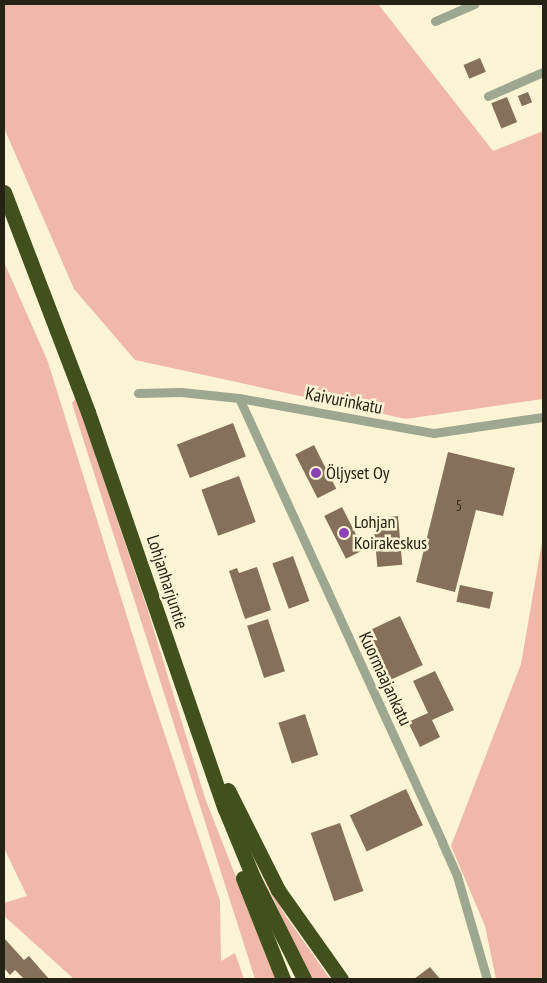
<!DOCTYPE html>
<meta charset="utf-8">
<style>
body{margin:0}
#map{position:relative;width:547px;height:983px;overflow:hidden;background:#fdf4d5;font-family:"PT Sans Narrow",sans-serif}
div>[style]{position:absolute}
.green>*{inset:0;background:#efb8a8}
.building>*{inset:0;background:#87705b;transform-origin:0 0}
.street>*{height:9px;margin:-4.5px;padding:0 4.5px;transform-origin:4.5px;border-radius:4.5px;background:#9ea78f}
.highway>*{height:15px;margin:-7.5px;padding:0 7.5px;transform-origin:7.5px;border-radius:7.5px;background:#41501c}
.dots>*{width:14px;height:14px;translate:-50% -50%;box-sizing:border-box;border:2px solid #fdf4d5;border-radius:50%}
span{translate:-50% -50%;white-space:nowrap;text-align:center;line-height:1.15;-webkit-text-stroke:5px #fdf4d5;paint-order:stroke}
.number-label{font-size:15px;color:#3d3526}
.number-label span{-webkit-text-stroke-width:0}
.street-label{font-size:18px;color:#242115}
.poi-label{font-size:18px;color:#242115}
.left{translate:0 -50%;text-align:left}
.frame{position:absolute;inset:0;border:5px solid #242115;pointer-events:none}
</style>
<div id="map">
<div class="green">
<i style="clip-path:polygon(4px 4px,378px 4px,493px 151px,543px 131px,543px 399px,406px 419px,135px 360px,74px 289px,4px 128px)"></i>
<i style="clip-path:polygon(4px 262px,48px 362px,146px 678px,220px 901px,221px 961px,235px 953px,244px 979px,74px 979px,4px 916px,4px 903px,27px 896px,4px 848px)"></i>
<i style="clip-path:polygon(76px 398px,147px 608px,205px 798px,276px 979px,255px 979px,78px 423px,72px 403px)"></i>
<i style="clip-path:polygon(543px 536px,543px 979px,496px 979px,485px 926px,451px 846px,521px 664px)"></i>
<i style="clip-path:polygon(251px 852px,285px 915px,330px 979px,311px 979px)"></i>
</div>
<div class="building">
<i style="left:480px;top:58px;width:15px;height:18px;rotate:67deg"></i>
<i style="left:528px;top:92px;width:11px;height:11px;rotate:68deg"></i>
<i style="left:507px;top:97px;width:27px;height:17px;rotate:68deg"></i>
<i style="left:233px;top:423px;width:36px;height:60px;rotate:69deg"></i>
<i style="left:314px;top:445px;width:49px;height:21px;rotate:63deg"></i>
<i style="clip-path:polygon(448px 452px,515px 468px,503px 516px,476px 510px,455px 592px,416px 582px)"></i>
<i style="left:239px;top:476px;width:49px;height:40px;rotate:70deg"></i>
<i style="left:342px;top:507px;width:48px;height:20px;rotate:63deg"></i>
<i style="left:398px;top:516px;width:49px;height:25px;rotate:85deg"></i>
<i style="left:293px;top:556px;width:48px;height:22px;rotate:70deg"></i>
<i style="clip-path:polygon(257px 567px,271px 610px,245px 619px,229px 571px,237px 568px,239px 573px)"></i>
<i style="left:460px;top:585px;width:34px;height:17px;rotate:12deg"></i>
<i style="left:400px;top:616px;width:54px;height:37px;rotate:65deg"></i>
<i style="left:268px;top:619px;width:55px;height:22px;rotate:72deg"></i>
<i style="clip-path:polygon(435px 671px,454px 710px,432px 720px,440px 737px,420px 747px,408px 722px,428px 713px,413px 681px)"></i>
<i style="left:305px;top:714px;width:43px;height:28px;rotate:72deg"></i>
<i style="left:406px;top:789px;width:40px;height:62px;rotate:65deg"></i>
<i style="left:340px;top:823px;width:72px;height:31px;rotate:71deg"></i>
<i style="clip-path:polygon(4px 938px,24px 960px,29px 956px,49px 979px,24px 979px,15px 970px,10px 975px,4px 968px)"></i>
<i style="clip-path:polygon(430px 967px,440px 979px,414px 979px)"></i>
</div>
<div class="street">
<i style="left:435px;top:21px;width:43px;rotate:-23.6deg"></i>
<i style="left:488px;top:96px;width:60px;rotate:-23.6deg"></i>
<i style="left:138px;top:393px;width:43px;rotate:-1.3deg"></i>
<i style="left:181px;top:392px;width:58px;rotate:5.9deg"></i>
<i style="left:239px;top:398px;width:198px;rotate:10.2deg"></i>
<i style="left:434px;top:433px;width:110px;rotate:-8.4deg"></i>
<i style="left:239px;top:398px;width:488px;rotate:65.4deg"></i>
<i style="left:442px;top:842px;width:37px;rotate:66deg"></i>
<i style="left:457px;top:876px;width:107px;rotate:73.8deg"></i>
</div>
<div class="highway">
<i style="left:4px;top:192px;width:235px;rotate:69.1deg"></i>
<i style="left:88px;top:412px;width:420px;rotate:71deg"></i>
<i style="left:225px;top:809px;width:74px;rotate:67.6deg"></i>
<i style="left:253px;top:877px;width:114px;rotate:63.4deg"></i>
<i style="left:228px;top:790px;width:112px;rotate:63.4deg"></i>
<i style="left:278px;top:890px;width:109px;rotate:54.7deg"></i>
<i style="left:243px;top:878px;width:109px;rotate:68.4deg"></i>
</div>
<div class="dots">
<i style="left:316px;top:473px;background:#8a42b4"></i>
<i style="left:344px;top:533px;background:#8a42b4"></i>
</div>
<div class="number-label">
<span style="left:459px;top:506px">5</span>
</div>
<div class="street-label">
<span style="left:344px;top:401px;rotate:11deg">Kaivurinkatu</span>
<span style="left:167px;top:582px;rotate:72deg">Lohjanharjuntie</span>
<span style="left:385px;top:679px;rotate:65deg">Kuormaajankatu</span>
</div>
<div class="poi-label">
<span class="left" style="left:326px;top:473px">Öljyset Oy</span>
<span class="left" style="left:354px;top:533px">Lohjan<br>Koirakeskus</span>
</div>
<div class="frame"></div>
</div>
